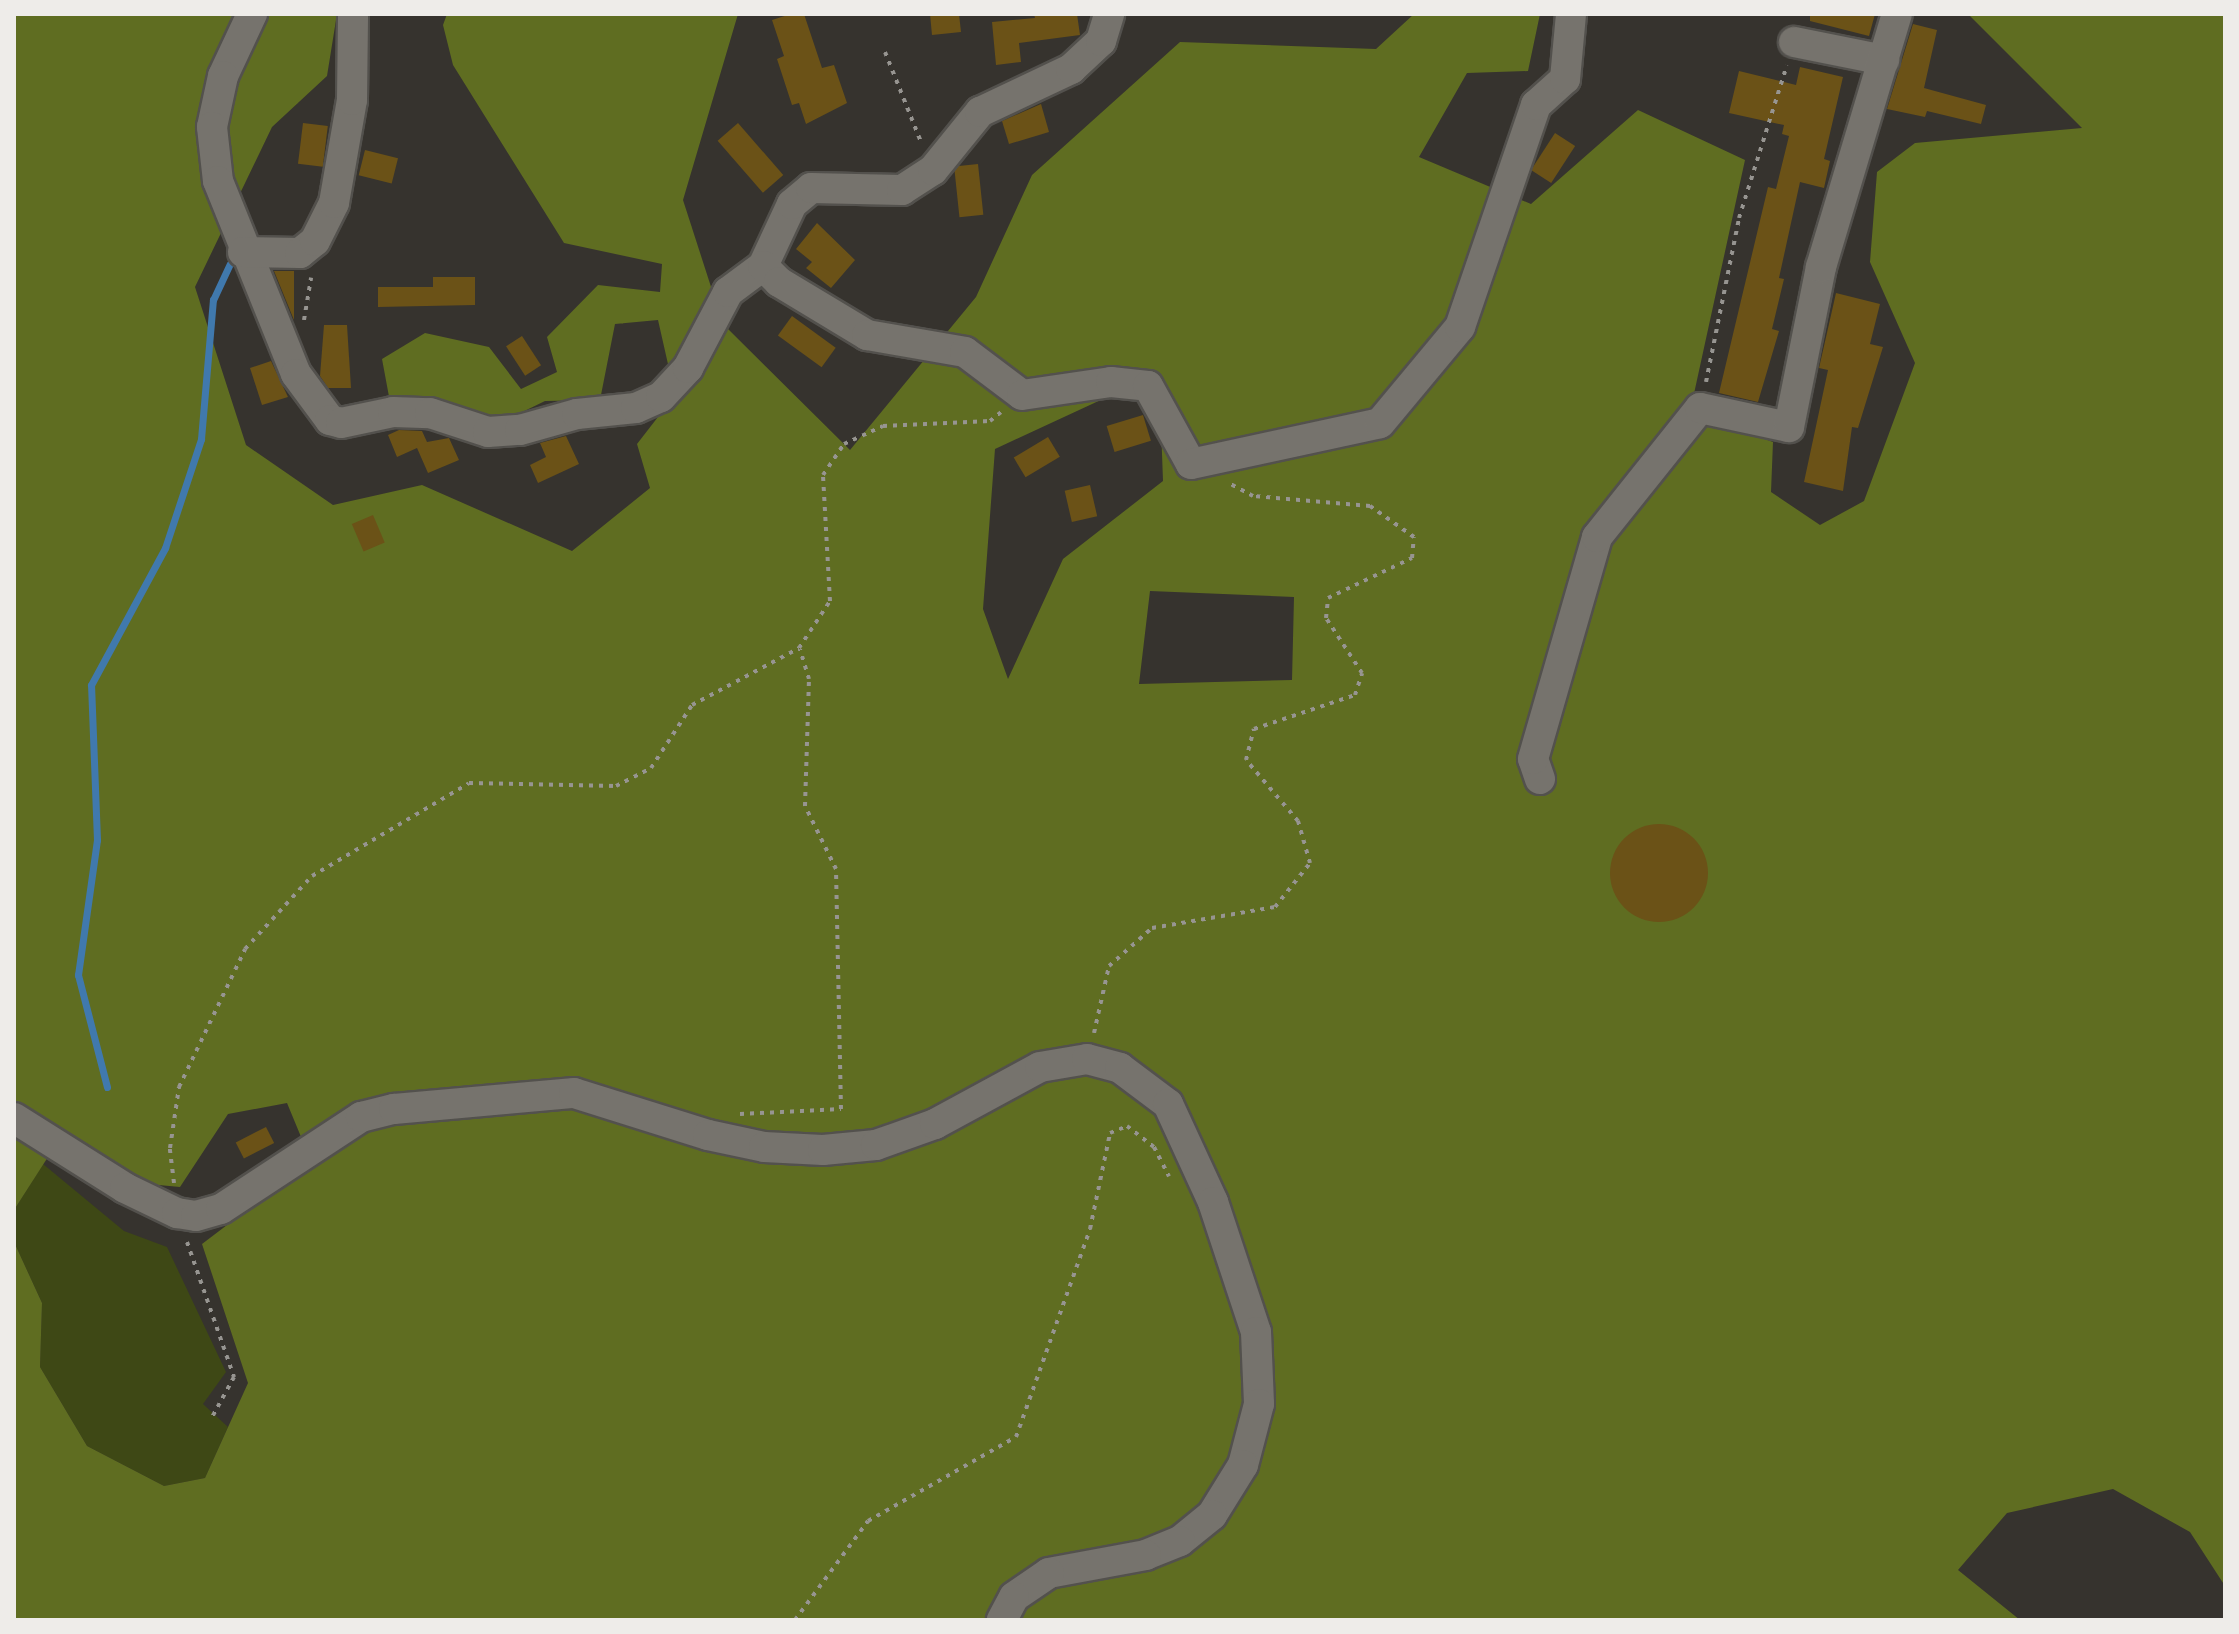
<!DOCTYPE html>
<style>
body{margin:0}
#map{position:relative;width:2239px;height:1634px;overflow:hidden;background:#36332e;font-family:"Asap Condensed",sans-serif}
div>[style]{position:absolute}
.green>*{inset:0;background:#3e4815}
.forest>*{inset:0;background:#5f6d21}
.stream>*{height:7px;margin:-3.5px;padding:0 3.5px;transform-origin:3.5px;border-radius:3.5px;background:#4079ad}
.building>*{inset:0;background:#6b5217;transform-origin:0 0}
.round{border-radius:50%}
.path>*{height:4px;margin-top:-2px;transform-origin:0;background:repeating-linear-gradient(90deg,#979591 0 4px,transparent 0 10px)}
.roads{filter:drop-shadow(2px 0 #53514d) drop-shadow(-2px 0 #53514d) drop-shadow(0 2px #53514d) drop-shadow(0 -2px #53514d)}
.minor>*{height:30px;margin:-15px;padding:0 15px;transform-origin:15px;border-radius:15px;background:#76736d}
span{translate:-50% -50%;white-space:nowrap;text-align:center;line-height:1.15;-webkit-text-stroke:7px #36332e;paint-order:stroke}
.frame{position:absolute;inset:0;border:16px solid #eeece9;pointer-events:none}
</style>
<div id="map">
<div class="green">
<i style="clip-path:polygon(43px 1164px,124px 1231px,167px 1247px,226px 1372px,203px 1404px,228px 1427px,205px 1478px,164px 1486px,87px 1446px,40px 1367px,42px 1303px,14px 1242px,14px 1210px)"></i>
</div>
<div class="forest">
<i style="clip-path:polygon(evenodd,14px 14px,337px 14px,327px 76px,272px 127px,195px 287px,246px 445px,333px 505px,422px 485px,572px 551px,650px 488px,637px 444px,675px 395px,658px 320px,615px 324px,600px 400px,545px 401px,506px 420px,390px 402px,382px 359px,425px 333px,489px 347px,521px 389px,557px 372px,547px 337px,598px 285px,660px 292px,662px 264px,564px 243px,453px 65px,443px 25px,447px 14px,738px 14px,683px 200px,723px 324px,850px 450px,976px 297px,1032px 175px,1180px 42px,1376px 49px,1414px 14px,1540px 14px,1528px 71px,1467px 73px,1419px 157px,1531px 204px,1638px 110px,1745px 160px,1690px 412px,1773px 442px,1771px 492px,1820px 525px,1864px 501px,1915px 363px,1870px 262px,1877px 172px,1915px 143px,2082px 128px,1968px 14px,2225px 14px,2225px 1586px,2190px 1532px,2113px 1489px,2007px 1513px,1958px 1570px,2020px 1620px,14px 1620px,14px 1242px,42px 1303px,40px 1367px,87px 1446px,164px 1486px,205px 1478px,248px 1383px,202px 1244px,311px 1161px,287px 1103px,228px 1114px,180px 1187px,148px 1184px,64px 1132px,14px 1210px,14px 14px,1159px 373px,1163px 481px,1063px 559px,1008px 679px,983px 609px,995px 449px,1159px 373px,14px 14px,1150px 591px,1294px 597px,1292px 680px,1139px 684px,1150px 591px)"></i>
</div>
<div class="stream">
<i style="left:107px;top:1087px;width:116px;rotate:-104.5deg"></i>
<i style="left:78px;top:975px;width:136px;rotate:-82deg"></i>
<i style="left:97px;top:840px;width:155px;rotate:-92.2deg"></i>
<i style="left:91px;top:685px;width:156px;rotate:-61.6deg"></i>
<i style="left:165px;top:548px;width:115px;rotate:-71.7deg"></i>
<i style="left:201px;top:439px;width:140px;rotate:-85.1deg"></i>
<i style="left:213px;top:300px;width:40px;rotate:-65deg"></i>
</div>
<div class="building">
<i style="clip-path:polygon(791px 14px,804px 14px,822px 68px,834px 65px,847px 103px,806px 124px,799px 103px,792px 105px,777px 59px,784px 56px,772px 20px)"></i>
<i style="clip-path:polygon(930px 14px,959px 14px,961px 32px,932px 35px)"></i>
<i style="clip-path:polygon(1034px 14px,1077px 14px,1080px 35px,1019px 43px,1021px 62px,996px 65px,992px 22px,1035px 18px)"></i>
<i style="clip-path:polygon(1810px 14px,1875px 14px,1869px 36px,1810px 21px)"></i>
<i style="clip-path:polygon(1913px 24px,1937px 30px,1924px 88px,1986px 105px,1981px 124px,1927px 111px,1925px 117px,1887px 109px)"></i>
<i style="clip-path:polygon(1800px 67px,1843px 77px,1824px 159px,1830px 161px,1824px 188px,1800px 182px,1779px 278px,1784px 279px,1772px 329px,1779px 331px,1758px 402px,1719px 393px,1768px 187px,1776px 189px,1789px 136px,1782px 134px,1784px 125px,1729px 113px,1739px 71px,1796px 85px)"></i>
<i style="clip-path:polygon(1041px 104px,1049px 132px,1009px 144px,1002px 121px)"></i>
<i style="left:303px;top:123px;width:25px;height:41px;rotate:7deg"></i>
<i style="left:738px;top:123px;width:69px;height:27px;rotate:49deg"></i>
<i style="left:1555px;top:133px;width:24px;height:44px;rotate:33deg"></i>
<i style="left:365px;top:150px;width:34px;height:26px;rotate:14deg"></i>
<i style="left:978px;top:164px;width:51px;height:24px;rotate:84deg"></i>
<i style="clip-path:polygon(817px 223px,855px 260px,831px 288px,806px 268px,812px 262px,796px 249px)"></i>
<i style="clip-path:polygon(274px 271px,294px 271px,294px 320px)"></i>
<i style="clip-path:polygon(433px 277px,475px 277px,475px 305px,378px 307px,378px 287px,433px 287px)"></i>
<i style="clip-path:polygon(1836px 293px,1880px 304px,1870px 344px,1883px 347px,1858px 428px,1852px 427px,1843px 491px,1804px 482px,1828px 370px,1819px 368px)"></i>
<i style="left:792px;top:316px;width:54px;height:24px;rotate:36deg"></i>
<i style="clip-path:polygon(324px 325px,347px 325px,351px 388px,328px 388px,320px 376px)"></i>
<i style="left:522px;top:336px;width:35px;height:19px;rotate:57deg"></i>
<i style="clip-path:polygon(271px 361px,288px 397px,262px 405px,250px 368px)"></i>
<i style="left:1143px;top:415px;width:27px;height:38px;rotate:73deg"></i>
<i style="clip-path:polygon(399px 430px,422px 431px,427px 442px,449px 438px,459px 460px,428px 473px,417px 448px,397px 457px,388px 435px)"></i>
<i style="clip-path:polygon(566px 436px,579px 464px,538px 483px,530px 465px,546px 457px,540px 443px)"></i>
<i style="left:1048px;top:437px;width:23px;height:40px;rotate:59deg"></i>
<i style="left:1090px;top:485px;width:32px;height:26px;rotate:77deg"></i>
<i style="left:373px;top:515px;width:30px;height:23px;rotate:67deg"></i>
<i class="round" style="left:1610px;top:824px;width:98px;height:98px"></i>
<i style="left:266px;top:1127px;width:18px;height:34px;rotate:63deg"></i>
</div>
<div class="path">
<i style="left:885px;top:52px;width:97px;rotate:68.2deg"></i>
<i style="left:304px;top:320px;width:43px;rotate:-80.5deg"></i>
<i style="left:1706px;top:382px;width:167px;rotate:-78.6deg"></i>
<i style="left:1739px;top:218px;width:160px;rotate:-72.6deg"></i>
<i style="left:1094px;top:1033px;width:69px;rotate:-77.4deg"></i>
<i style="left:1109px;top:966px;width:57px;rotate:-41.5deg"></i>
<i style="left:1152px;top:928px;width:125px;rotate:-9.7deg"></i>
<i style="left:1275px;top:907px;width:56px;rotate:-51.5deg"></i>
<i style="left:1310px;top:863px;width:44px;rotate:-105.9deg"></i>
<i style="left:1298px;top:821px;width:80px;rotate:-130.4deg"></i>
<i style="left:1246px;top:760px;width:32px;rotate:-76deg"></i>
<i style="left:1254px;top:729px;width:107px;rotate:-18.6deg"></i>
<i style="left:1355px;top:695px;width:23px;rotate:-72deg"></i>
<i style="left:1362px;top:673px;width:66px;rotate:-123.2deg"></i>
<i style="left:1326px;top:618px;width:20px;rotate:-84deg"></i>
<i style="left:1328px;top:598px;width:93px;rotate:-25.5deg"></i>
<i style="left:1412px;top:558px;width:21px;rotate:-85deg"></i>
<i style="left:1414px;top:537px;width:54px;rotate:-144.8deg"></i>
<i style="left:1370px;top:506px;width:117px;rotate:-175.1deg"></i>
<i style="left:1253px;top:496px;width:27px;rotate:-152deg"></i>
<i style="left:740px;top:1114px;width:101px;rotate:-2.8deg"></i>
<i style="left:841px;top:1109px;width:240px;rotate:-91.2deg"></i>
<i style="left:836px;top:869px;width:70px;rotate:-116.2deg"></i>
<i style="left:805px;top:806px;width:127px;rotate:-88.2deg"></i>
<i style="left:809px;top:679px;width:31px;rotate:-107deg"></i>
<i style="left:174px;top:1183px;width:35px;rotate:-97deg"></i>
<i style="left:170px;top:1148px;width:62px;rotate:-81.6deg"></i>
<i style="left:179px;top:1087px;width:153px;rotate:-64.4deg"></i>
<i style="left:245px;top:949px;width:99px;rotate:-47.5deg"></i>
<i style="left:312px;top:876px;width:182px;rotate:-30.6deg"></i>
<i style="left:469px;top:783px;width:147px;rotate:1.2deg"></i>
<i style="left:616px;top:786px;width:39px;rotate:-27deg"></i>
<i style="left:651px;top:768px;width:75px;rotate:-56.9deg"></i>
<i style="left:692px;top:705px;width:121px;rotate:-28deg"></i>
<i style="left:799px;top:648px;width:56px;rotate:-56.6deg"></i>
<i style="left:830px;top:601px;width:126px;rotate:-93.2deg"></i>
<i style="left:823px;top:475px;width:37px;rotate:-56deg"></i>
<i style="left:844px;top:444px;width:43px;rotate:-24.8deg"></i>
<i style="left:883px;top:426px;width:107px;rotate:-2.7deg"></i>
<i style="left:990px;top:421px;width:14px;rotate:-39deg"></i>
<i style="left:187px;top:1242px;width:143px;rotate:70.8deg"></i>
<i style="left:234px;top:1377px;width:48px;rotate:118.7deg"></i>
<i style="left:795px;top:1620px;width:123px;rotate:-53.6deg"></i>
<i style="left:868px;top:1521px;width:170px;rotate:-29.6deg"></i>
<i style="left:1016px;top:1437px;width:221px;rotate:-70.4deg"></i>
<i style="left:1090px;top:1229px;width:98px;rotate:-78.2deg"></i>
<i style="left:1110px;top:1133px;width:18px;rotate:-22deg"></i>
<i style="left:1127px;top:1126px;width:34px;rotate:38deg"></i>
<i style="left:1154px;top:1147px;width:33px;rotate:63deg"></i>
</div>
<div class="roads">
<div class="minor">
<i style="left:252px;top:14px;width:68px;rotate:115.1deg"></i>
<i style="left:223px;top:76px;width:52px;rotate:102.2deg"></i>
<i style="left:212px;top:127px;width:54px;rotate:83.7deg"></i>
<i style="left:218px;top:181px;width:208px;rotate:68deg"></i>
<i style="left:296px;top:374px;width:57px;rotate:53.5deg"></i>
<i style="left:330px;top:420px;width:11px;rotate:15deg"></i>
<i style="left:341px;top:423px;width:53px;rotate:-11.9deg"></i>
<i style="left:393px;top:412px;width:37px;rotate:2deg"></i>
<i style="left:430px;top:413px;width:61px;rotate:18.1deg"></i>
<i style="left:488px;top:432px;width:32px;rotate:-4deg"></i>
<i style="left:520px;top:430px;width:59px;rotate:-15.7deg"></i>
<i style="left:577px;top:414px;width:59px;rotate:-5.8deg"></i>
<i style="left:636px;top:408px;width:27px;rotate:-24deg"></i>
<i style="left:661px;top:397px;width:40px;rotate:-47deg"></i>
<i style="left:688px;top:368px;width:86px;rotate:-62.2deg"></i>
<i style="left:728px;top:292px;width:44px;rotate:-36.6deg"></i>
<i style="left:763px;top:266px;width:68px;rotate:-64.9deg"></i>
<i style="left:792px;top:204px;width:25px;rotate:-40deg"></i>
<i style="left:811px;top:188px;width:91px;rotate:1.3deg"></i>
<i style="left:902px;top:190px;width:37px;rotate:-33deg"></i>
<i style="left:933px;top:170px;width:75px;rotate:-51deg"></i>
<i style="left:980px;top:112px;width:101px;rotate:-25.3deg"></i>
<i style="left:1071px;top:69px;width:41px;rotate:-43deg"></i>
<i style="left:1101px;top:41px;width:28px;rotate:-73deg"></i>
<i style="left:1794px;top:42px;width:92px;rotate:11.3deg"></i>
<i style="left:243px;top:252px;width:57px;rotate:1deg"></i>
<i style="left:300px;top:253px;width:19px;rotate:-39deg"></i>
<i style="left:315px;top:241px;width:42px;rotate:-63.4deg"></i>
<i style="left:334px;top:203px;width:105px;rotate:-80.1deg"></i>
<i style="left:352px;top:100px;width:86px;rotate:-89.3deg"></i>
<i style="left:763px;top:266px;width:23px;rotate:45deg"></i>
<i style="left:779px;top:282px;width:103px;rotate:31.1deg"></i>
<i style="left:867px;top:335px;width:99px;rotate:9.8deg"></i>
<i style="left:965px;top:352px;width:71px;rotate:37deg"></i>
<i style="left:1022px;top:395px;width:90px;rotate:-8.3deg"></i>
<i style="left:1111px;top:382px;width:37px;rotate:6deg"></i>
<i style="left:1148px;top:386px;width:89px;rotate:61.1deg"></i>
<i style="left:1191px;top:464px;width:193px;rotate:-12.2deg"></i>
<i style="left:1380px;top:423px;width:125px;rotate:-50.2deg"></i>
<i style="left:1460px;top:327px;width:235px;rotate:-71.1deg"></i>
<i style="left:1536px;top:105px;width:39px;rotate:-42deg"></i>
<i style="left:1565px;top:79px;width:65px;rotate:-84.7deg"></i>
<i style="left:1540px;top:779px;width:21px;rotate:-109deg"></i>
<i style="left:1533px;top:759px;width:231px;rotate:-73.9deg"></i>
<i style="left:1597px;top:537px;width:165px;rotate:-51.4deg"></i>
<i style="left:1700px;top:408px;width:91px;rotate:12.1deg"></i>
<i style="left:1789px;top:427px;width:163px;rotate:-78.7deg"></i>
<i style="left:1821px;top:267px;width:264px;rotate:-73.3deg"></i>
<i style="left:14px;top:1118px;width:131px;rotate:32.2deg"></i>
<i style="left:125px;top:1188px;width:58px;rotate:25.7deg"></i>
<i style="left:177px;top:1213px;width:19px;rotate:9deg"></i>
<i style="left:196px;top:1216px;width:26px;rotate:-16deg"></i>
<i style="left:221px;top:1209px;width:168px;rotate:-33.3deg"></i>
<i style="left:361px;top:1117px;width:34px;rotate:-14deg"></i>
<i style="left:394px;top:1109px;width:181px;rotate:-5.1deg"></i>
<i style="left:574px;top:1093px;width:140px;rotate:17.4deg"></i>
<i style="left:708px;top:1135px;width:57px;rotate:12.1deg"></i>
<i style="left:764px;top:1147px;width:59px;rotate:2.9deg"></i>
<i style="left:823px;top:1150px;width:53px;rotate:-5.4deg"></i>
<i style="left:876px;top:1145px;width:63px;rotate:-19.6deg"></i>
<i style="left:935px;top:1124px;width:119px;rotate:-28.5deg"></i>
<i style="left:1040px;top:1067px;width:48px;rotate:-9.7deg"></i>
<i style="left:1087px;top:1059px;width:34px;rotate:15deg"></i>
<i style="left:1120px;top:1068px;width:60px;rotate:36.9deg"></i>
<i style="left:1168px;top:1104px;width:108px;rotate:65.3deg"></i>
<i style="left:1213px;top:1202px;width:137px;rotate:71.7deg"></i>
<i style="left:1256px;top:1332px;width:72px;rotate:87.6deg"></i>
<i style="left:1259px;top:1404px;width:63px;rotate:104.7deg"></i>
<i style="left:1243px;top:1465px;width:59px;rotate:121.8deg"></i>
<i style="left:1212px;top:1515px;width:41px;rotate:140.9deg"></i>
<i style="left:1180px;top:1541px;width:37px;rotate:158deg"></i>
<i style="left:1146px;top:1555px;width:99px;rotate:169.5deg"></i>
<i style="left:1049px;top:1573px;width:42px;rotate:145.6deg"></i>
<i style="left:1014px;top:1597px;width:26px;rotate:118deg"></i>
</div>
</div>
<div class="frame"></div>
</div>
